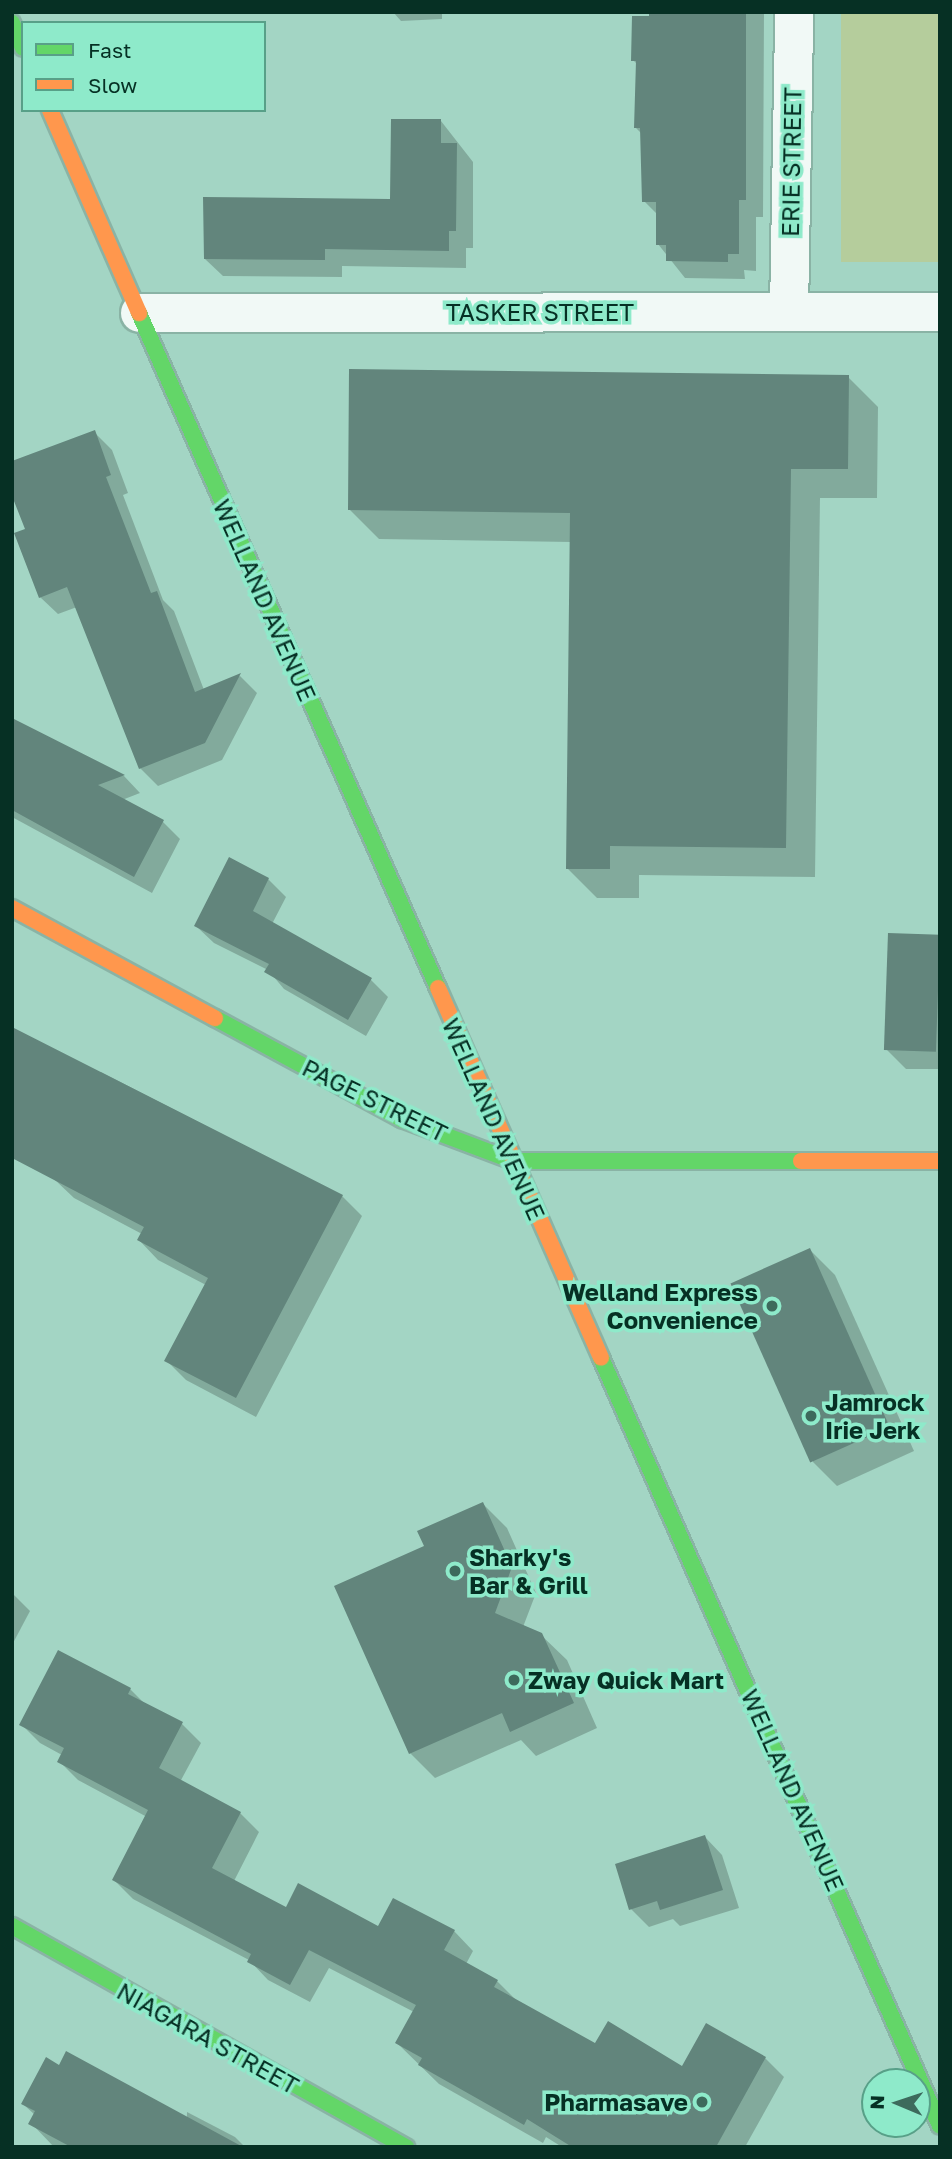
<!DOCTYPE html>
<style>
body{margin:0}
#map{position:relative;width:952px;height:2159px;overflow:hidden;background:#a3d5c4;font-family:"Golos Text",sans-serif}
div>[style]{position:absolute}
.green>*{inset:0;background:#b5cd9c;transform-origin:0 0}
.shadow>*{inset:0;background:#0003}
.building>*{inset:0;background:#62857c;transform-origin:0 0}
.roads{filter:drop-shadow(2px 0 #8ab3a5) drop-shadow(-2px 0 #8ab3a5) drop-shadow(0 2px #8ab3a5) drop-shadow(0 -2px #8ab3a5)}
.street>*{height:38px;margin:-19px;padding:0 19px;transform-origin:19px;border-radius:19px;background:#f1f9f6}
.fast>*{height:16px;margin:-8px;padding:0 8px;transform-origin:8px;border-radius:8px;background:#63d668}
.slow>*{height:16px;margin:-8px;padding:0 8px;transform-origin:8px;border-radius:8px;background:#ff974d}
.dots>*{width:19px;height:19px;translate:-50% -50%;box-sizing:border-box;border:4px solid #8eeaca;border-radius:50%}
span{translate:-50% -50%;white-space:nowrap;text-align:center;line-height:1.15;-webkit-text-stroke:7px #8eeaca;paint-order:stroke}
.street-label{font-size:24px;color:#063024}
.poi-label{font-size:24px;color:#063024;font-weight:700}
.right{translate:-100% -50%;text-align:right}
.left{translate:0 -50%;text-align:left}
.frame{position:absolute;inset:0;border:14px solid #063024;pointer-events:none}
.legend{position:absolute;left:21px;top:21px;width:245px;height:91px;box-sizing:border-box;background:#8eeaca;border:2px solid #58a088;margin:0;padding:9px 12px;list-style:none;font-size:21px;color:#063024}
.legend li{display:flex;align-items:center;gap:14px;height:35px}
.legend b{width:35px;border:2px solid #58a088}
.north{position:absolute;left:861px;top:2068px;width:70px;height:70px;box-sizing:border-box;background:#8eeaca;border:2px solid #58a088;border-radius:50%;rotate:272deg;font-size:19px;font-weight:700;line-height:28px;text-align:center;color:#063024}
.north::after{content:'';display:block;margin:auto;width:24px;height:32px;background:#3d6a5c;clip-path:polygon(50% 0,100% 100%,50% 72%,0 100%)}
</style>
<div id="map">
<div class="green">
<i style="left:841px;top:12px;width:99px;height:250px"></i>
</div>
<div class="shadow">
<i style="clip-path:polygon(393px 12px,442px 12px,442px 19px,401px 21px)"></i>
<i style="clip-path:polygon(651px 12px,764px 12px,763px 217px,756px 217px,756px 271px,744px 270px,745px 279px,685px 278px,658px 244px,658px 215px,644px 201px,642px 134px,635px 127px,638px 65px,633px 60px)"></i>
<i style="clip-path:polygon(441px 121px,473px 162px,473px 248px,466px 248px,466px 268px,342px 266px,342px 277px,223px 276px,205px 259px,392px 201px)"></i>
<i style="clip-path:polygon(848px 377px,878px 407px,877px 498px,820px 498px,815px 877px,639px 875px,639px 898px,597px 898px,567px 868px,571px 542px,379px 539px,350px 510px)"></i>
<i style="clip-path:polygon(94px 432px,112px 450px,128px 493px,123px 495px,163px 600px,174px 611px,204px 690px,240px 676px,257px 693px,222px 760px,158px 786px,140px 768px,77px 607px,58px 614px,40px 597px,27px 530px)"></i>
<i style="clip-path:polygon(12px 719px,124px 776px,140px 793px,122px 800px,163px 822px,180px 839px,152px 893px,12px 817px)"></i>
<i style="clip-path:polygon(268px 879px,286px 897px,272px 924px,371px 980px,388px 997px,366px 1036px,284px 989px,268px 970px,214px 943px,196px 926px)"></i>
<i style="clip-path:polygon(940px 936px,940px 1069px,906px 1069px,886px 1049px)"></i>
<i style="clip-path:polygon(101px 1072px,342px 1196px,362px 1216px,256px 1417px,186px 1380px,166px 1360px,206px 1285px,158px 1260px,139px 1240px,142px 1234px,74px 1198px,54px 1179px)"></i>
<i style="clip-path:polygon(810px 1250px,835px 1275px,914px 1451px,837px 1486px,813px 1462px)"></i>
<i style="clip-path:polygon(483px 1504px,507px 1528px,536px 1593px,523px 1627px,541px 1635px,567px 1660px,597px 1728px,536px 1756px,521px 1740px,435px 1778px,410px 1753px,427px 1547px)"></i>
<i style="clip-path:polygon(12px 1593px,30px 1611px,12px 1645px)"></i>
<i style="clip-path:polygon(130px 1689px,146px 1705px,182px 1724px,201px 1743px,180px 1782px,240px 1813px,259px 1832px,234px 1881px,286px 1909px,379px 1928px,454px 1931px,473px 1951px,466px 1964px,497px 1981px,516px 2000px,595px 2045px,683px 2068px,765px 2058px,784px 2077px,745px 2147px,562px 2147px,546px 2137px,543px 2143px,439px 2084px,397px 2043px,414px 2012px,329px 1968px,310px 2002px,268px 1980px,249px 1960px,133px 1899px,114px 1880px,147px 1817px,78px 1780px,59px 1761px,62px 1755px,40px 1743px,21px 1724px)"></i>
<i style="clip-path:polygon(705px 1837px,722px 1855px,739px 1908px,680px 1926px,673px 1919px,649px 1927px,631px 1909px)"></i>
<i style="clip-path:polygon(23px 2104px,167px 2147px,54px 2147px,31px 2123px,35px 2115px)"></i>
<i style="clip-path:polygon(187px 2112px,235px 2137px,245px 2147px,186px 2147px)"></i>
</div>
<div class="building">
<i style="clip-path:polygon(649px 12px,746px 12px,746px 200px,739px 200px,739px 254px,728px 254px,728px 262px,666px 261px,666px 245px,656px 245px,656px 202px,642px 202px,640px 128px,634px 128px,636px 61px,631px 61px,632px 16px,649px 16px)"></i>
<i style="clip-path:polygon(391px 119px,441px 119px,441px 143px,457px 143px,456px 231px,449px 231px,449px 251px,325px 249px,325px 260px,204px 259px,203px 197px,390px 199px)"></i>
<i style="clip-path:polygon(349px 369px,849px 375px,848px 469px,791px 469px,786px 848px,610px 846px,610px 869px,566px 869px,570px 513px,348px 510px)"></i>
<i style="clip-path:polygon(95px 430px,111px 475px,106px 477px,151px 593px,157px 591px,195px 692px,241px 673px,205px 743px,139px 769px,67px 587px,39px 598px,14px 533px,25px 529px,12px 496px,12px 461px)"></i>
<i style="clip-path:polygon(12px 718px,125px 775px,98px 785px,164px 820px,134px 877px,12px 810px)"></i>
<i style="clip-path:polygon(229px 857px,269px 878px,253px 911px,372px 978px,348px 1020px,264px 972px,269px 964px,194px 926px)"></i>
<i style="left:888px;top:933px;width:52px;height:117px;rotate:2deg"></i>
<i style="clip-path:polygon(12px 1027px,343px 1195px,236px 1398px,164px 1361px,208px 1278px,137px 1240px,144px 1227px,12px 1158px)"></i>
<i style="left:810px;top:1248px;width:196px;height:87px;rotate:66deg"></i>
<i style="clip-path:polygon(483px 1502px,512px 1567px,495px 1613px,542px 1633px,574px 1703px,510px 1732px,502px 1713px,409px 1754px,334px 1586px,424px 1546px,417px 1531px)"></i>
<i style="clip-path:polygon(58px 1650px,131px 1688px,128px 1694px,183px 1722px,159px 1768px,241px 1812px,212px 1868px,286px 1907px,298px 1883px,378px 1926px,393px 1898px,455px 1930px,444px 1950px,498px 1980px,494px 1987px,595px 2043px,608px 2021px,682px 2066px,706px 2023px,766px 2057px,716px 2147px,572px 2147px,527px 2119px,524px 2125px,418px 2065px,422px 2058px,395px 2043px,416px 2005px,309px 1950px,290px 1985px,247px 1962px,251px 1954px,112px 1880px,148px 1810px,57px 1762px,64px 1748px,19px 1725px)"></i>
<i style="clip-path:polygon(705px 1835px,723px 1890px,660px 1910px,657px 1901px,629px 1910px,615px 1864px)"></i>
<i style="clip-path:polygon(66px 2051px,243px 2147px,71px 2147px,28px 2124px,35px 2111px,21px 2104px,46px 2057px,59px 2065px)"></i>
</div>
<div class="roads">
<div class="street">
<i style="left:789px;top:312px;width:300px;rotate:-89deg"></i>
<i style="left:140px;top:313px;width:800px;rotate:-0.07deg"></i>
</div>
<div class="fast">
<i style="left:12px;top:23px;width:27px;rotate:66deg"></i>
<i style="left:139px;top:313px;width:738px;rotate:66.11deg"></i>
<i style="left:215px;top:1018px;width:213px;rotate:28.4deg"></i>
<i style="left:402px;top:1119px;width:119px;rotate:20.7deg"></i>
<i style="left:513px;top:1161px;width:288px"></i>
<i style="left:601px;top:1358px;width:839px;rotate:66.18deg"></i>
<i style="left:12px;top:1926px;width:452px;rotate:29.3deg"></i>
</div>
<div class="slow">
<i style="left:50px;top:110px;width:222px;rotate:66.3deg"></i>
<i style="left:12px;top:908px;width:231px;rotate:28.5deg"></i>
<i style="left:438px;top:988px;width:404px;rotate:66.2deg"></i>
<i style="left:801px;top:1161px;width:139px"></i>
</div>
</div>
<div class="dots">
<i style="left:772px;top:1306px;background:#3d6a5c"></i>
<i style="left:811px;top:1416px;background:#3d6a5c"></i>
<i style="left:455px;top:1571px;background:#3d6a5c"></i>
<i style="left:514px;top:1680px;background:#3d6a5c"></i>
<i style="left:702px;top:2102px;background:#3d6a5c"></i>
</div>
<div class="street-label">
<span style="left:791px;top:162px;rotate:-89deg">ERIE STREET</span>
<span style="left:540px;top:312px">TASKER STREET</span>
<span style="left:265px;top:600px;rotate:66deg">WELLAND AVENUE</span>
<span style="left:375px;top:1100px;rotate:26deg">PAGE STREET</span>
<span style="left:494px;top:1119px;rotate:66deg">WELLAND AVENUE</span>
<span style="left:793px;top:1790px;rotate:66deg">WELLAND AVENUE</span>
<span style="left:208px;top:2038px;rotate:29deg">NIAGARA STREET</span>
</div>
<div class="poi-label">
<span class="right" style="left:758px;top:1306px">Welland Express<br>Convenience</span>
<span class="left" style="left:825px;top:1416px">Jamrock<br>Irie Jerk</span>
<span class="left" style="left:469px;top:1571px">Sharky's<br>Bar &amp; Grill</span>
<span class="left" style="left:528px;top:1680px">Zway Quick Mart</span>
<span class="right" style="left:688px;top:2102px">Pharmasave</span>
</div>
<div class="frame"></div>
<ul class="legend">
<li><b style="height:9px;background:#63d668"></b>Fast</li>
<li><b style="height:9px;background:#ff974d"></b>Slow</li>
</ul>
<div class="north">N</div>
</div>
